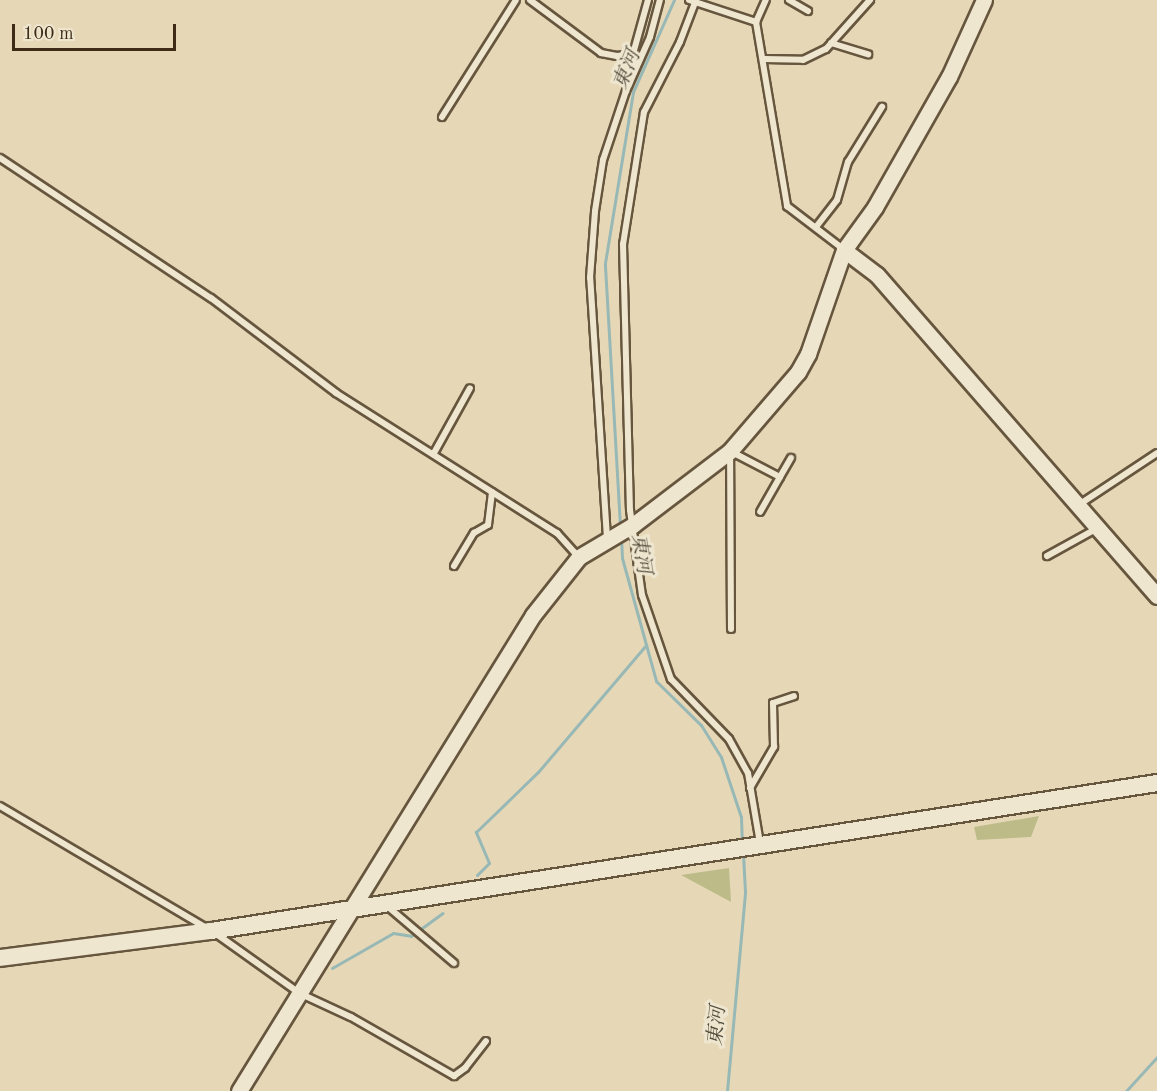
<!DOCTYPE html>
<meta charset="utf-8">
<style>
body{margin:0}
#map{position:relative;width:1157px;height:1091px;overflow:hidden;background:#e6d8b7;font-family:"Old Standard TT","Noto Serif TC",serif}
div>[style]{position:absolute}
.green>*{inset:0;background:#bdbc89}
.stream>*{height:3px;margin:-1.5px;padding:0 1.5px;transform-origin:1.5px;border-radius:1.5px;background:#98b8b6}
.roads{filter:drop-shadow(2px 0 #67563e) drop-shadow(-2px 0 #67563e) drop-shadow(0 2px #67563e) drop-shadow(0 -2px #67563e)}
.service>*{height:6px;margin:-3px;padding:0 3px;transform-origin:3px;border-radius:3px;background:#efe6d0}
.tertiary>*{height:15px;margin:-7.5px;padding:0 7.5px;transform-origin:7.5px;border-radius:7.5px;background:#efe6d0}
.secondary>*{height:16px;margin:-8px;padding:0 8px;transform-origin:8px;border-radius:8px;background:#efe6d0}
span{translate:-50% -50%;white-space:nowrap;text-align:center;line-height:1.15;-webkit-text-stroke:6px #efe6d0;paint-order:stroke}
.water-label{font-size:20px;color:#544e3d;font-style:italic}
.scale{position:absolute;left:12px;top:24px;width:164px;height:27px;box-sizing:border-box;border:3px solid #3d2b15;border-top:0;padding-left:8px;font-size:18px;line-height:21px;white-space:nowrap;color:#3d2b15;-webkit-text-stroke:4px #efe6d0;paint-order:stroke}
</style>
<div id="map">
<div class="green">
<i style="clip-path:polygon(1039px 816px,1031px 837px,977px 840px,974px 827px)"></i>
<i style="clip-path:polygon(729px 868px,731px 902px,681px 875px)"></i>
</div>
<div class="stream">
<i style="left:620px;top:526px;width:263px;rotate:-93.3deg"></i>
<i style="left:605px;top:263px;width:173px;rotate:-80.7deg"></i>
<i style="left:633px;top:92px;width:101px;rotate:-66deg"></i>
<i style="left:621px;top:538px;width:20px;rotate:87deg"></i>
<i style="left:622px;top:558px;width:128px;rotate:74.5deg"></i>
<i style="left:656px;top:681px;width:63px;rotate:44.4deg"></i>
<i style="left:701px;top:725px;width:38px;rotate:58deg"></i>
<i style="left:721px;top:757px;width:63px;rotate:71.6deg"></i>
<i style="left:741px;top:817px;width:24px;rotate:88deg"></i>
<i style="left:477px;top:875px;width:17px;rotate:-45deg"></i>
<i style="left:489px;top:863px;width:34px;rotate:-113deg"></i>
<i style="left:476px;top:832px;width:86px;rotate:-44.1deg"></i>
<i style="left:538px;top:772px;width:167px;rotate:-49.6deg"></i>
<i style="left:332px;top:968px;width:70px;rotate:-29.8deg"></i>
<i style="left:393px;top:933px;width:18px;rotate:9deg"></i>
<i style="left:411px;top:936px;width:39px;rotate:-36deg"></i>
<i style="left:727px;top:1091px;width:200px;rotate:-84.8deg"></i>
<i style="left:745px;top:892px;width:38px;rotate:-93deg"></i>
<i style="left:1126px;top:1091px;width:46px;rotate:-47.6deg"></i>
</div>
<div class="roads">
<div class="service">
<i style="left:530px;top:0;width:89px;rotate:36.7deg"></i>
<i style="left:601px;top:53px;width:16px;rotate:11deg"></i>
<i style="left:617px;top:56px;width:16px;rotate:-7deg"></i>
<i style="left:633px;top:54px;width:56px;rotate:-74.5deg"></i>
<i style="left:689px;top:0;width:71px;rotate:18.2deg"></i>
<i style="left:756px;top:22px;width:187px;rotate:80.4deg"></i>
<i style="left:787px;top:206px;width:71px;rotate:37.5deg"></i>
<i style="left:696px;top:0;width:45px;rotate:110.9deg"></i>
<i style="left:680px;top:42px;width:79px;rotate:117.2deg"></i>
<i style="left:644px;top:112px;width:134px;rotate:99deg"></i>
<i style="left:623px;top:244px;width:266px;rotate:88.5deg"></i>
<i style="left:630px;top:510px;width:86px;rotate:82deg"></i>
<i style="left:642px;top:595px;width:89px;rotate:71deg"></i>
<i style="left:671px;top:679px;width:83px;rotate:46deg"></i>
<i style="left:729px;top:739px;width:39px;rotate:61deg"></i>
<i style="left:748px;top:773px;width:71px;rotate:80.3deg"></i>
<i style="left:789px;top:0;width:22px;rotate:30deg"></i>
<i style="left:756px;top:22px;width:24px;rotate:-66deg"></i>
<i style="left:831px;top:43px;width:39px;rotate:17deg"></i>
<i style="left:764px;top:59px;width:39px;rotate:1deg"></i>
<i style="left:803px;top:60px;width:25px;rotate:-26deg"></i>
<i style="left:826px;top:49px;width:66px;rotate:-48.1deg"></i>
<i style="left:442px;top:117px;width:138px;rotate:-57.7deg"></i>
<i style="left:0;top:158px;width:253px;rotate:33.6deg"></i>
<i style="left:211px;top:298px;width:157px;rotate:37.2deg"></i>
<i style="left:336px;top:393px;width:262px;rotate:32.4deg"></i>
<i style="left:557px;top:533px;width:31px;rotate:48deg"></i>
<i style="left:816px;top:227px;width:34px;rotate:-52deg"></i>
<i style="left:837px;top:200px;width:40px;rotate:-74deg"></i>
<i style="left:848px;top:162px;width:65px;rotate:-58.3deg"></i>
<i style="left:434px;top:453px;width:74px;rotate:-61deg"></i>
<i style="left:780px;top:477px;width:22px;rotate:-60deg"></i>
<i style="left:1080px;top:504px;width:92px;rotate:-33.5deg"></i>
<i style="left:607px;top:538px;width:261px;rotate:-93.7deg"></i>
<i style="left:590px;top:278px;width:67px;rotate:-85.7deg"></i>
<i style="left:595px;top:211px;width:52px;rotate:-81.1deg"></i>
<i style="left:603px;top:160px;width:73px;rotate:-71.6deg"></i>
<i style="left:626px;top:91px;width:59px;rotate:-66deg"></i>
<i style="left:650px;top:37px;width:38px;rotate:-75deg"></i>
<i style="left:1047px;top:556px;width:56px;rotate:-28.9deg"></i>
<i style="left:454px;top:566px;width:39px;rotate:-59deg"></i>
<i style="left:474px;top:533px;width:16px;rotate:-30deg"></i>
<i style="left:488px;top:525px;width:33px;rotate:-83deg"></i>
<i style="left:731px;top:629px;width:178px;rotate:-90.3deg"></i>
<i style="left:730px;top:451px;width:56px;rotate:27.5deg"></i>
<i style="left:780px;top:477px;width:40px;rotate:119.7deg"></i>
<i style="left:750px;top:788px;width:48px;rotate:-59.7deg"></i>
<i style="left:774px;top:747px;width:44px;rotate:-91.3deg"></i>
<i style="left:773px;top:703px;width:22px;rotate:-18deg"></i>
<i style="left:0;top:806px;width:239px;rotate:30.6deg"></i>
<i style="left:387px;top:906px;width:88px;rotate:40.4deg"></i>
<i style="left:215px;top:933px;width:103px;rotate:35.5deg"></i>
<i style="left:299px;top:993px;width:57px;rotate:24.8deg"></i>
<i style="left:351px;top:1017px;width:119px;rotate:29.8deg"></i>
<i style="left:454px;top:1076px;width:14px;rotate:-36deg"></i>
<i style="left:465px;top:1068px;width:34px;rotate:-52deg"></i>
</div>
<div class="tertiary">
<i style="left:844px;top:250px;width:41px;rotate:37.1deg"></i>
<i style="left:877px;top:275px;width:426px;rotate:48.9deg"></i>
<i style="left:239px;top:1091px;width:559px;rotate:-58.3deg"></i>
<i style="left:533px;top:615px;width:74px;rotate:-51.6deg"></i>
<i style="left:579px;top:557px;width:63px;rotate:-30.7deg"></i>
<i style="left:633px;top:525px;width:122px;rotate:-37.3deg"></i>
<i style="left:730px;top:451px;width:104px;rotate:-49.3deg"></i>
<i style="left:798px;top:372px;width:21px;rotate:-61deg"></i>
<i style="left:808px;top:354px;width:110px;rotate:-70.9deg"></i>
<i style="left:844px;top:250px;width:53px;rotate:-54.2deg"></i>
<i style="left:875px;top:207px;width:150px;rotate:-60.4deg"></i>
<i style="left:949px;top:77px;width:85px;rotate:-65.6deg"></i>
</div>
<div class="secondary">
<i style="left:0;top:958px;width:213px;rotate:-7.3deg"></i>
<i style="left:211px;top:931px;width:958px;rotate:-8.89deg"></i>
</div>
</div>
<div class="water-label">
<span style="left:628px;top:70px;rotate:-68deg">東河</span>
<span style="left:640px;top:554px;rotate:81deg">東河</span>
<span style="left:718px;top:1026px;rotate:-85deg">東河</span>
</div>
<div class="scale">100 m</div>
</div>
